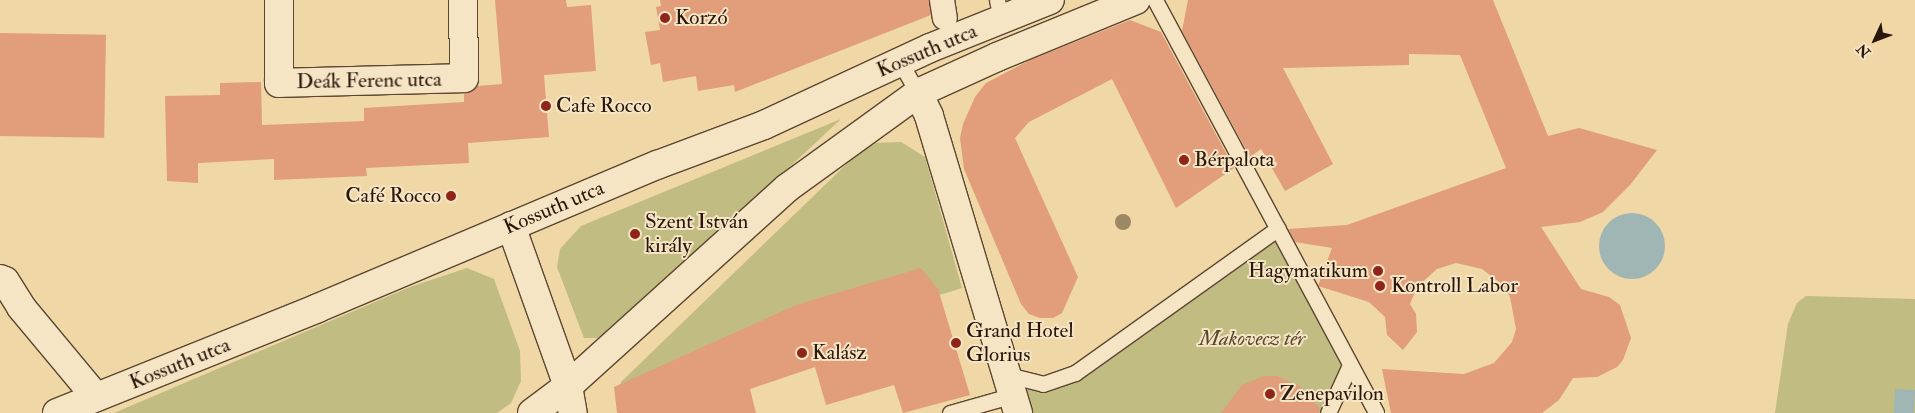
<!DOCTYPE html>
<meta charset="utf-8">
<style>
body{margin:0}
#map{position:relative;width:1915px;height:413px;overflow:hidden;background:#efd7a6;font-family:"IM FELL Double Pica",serif}
div>[style]{position:absolute}
.green>*{inset:0;background:#c0bc82}
.water>*{inset:0;background:#a0b6b4;transform-origin:0 0}
.round{border-radius:50%}
.building>*{inset:0;background:#e29d7b;transform-origin:0 0}
.roads{filter:drop-shadow(1px 0 #5c4631) drop-shadow(-1px 0 #5c4631) drop-shadow(0 1px #5c4631) drop-shadow(0 -1px #5c4631)}
.service>*{height:15px;margin:-7.5px;padding:0 7.5px;transform-origin:7.5px;border-radius:7.5px;background:#f5e5c5}
.pedestrian>*{height:24px;margin:-12px;padding:0 12px;transform-origin:12px;border-radius:12px;background:#f5e5c5}
.minor>*{height:28px;margin:-14px;padding:0 14px;transform-origin:14px;border-radius:14px;background:#f5e5c5}
.secondary>*{height:28px;margin:-14px;padding:0 14px;transform-origin:14px;border-radius:14px;background:#f5e5c5}
.trees>*{width:16px;height:16px;margin:-8px;border-radius:50%;background:#9c8864}
.dots>*{width:14px;height:14px;translate:-50% -50%;box-sizing:border-box;border:2px solid #f5e5c5;border-radius:50%}
span{translate:-50% -50%;white-space:nowrap;text-align:center;line-height:1.15;-webkit-text-stroke:4px #f5e5c5;paint-order:stroke}
.poi-label{font-size:21px;color:#2b160a}
.left{translate:0 -50%;text-align:left}
.right{translate:-100% -50%;text-align:right}
.street-label{font-size:21px;color:#2b160a}
.park-label{font-size:21px;color:#58482e;font-style:italic}
.north{position:absolute;left:1850px;top:15px;width:50px;height:50px;-webkit-text-stroke:4px #f5e5c5;paint-order:stroke;rotate:227deg;font-size:14px;font-weight:700;line-height:20px;text-align:center;color:#2b160a}
.north::after{content:'';display:block;margin:auto;width:18px;height:22px;background:#2b160a;clip-path:polygon(50% 0,100% 100%,50% 72%,0 100%)}
</style>
<div id="map">
<div class="green">
<i style="clip-path:polygon(841px 119px,614px 331px,597px 338px,584px 338px,557px 267px,560px 249px,581px 226px)"></i>
<i style="clip-path:polygon(901px 142px,925px 157px,962px 288px,780px 344px,618px 413px,621px 382px,856px 155px,876px 143px)"></i>
<i style="clip-path:polygon(1278px 228px,1350px 365px,1328px 413px,1017px 413px,1008px 375px,1043px 384px,1075px 373px)"></i>
<i style="clip-path:polygon(467px 268px,494px 279px,520px 351px,521px 381px,511px 403px,497px 413px,114px 413px,410px 287px)"></i>
<i style="clip-path:polygon(1806px 296px,1915px 299px,1915px 413px,1775px 413px,1788px 324px,1797px 303px)"></i>
</div>
<div class="water">
<i class="round" style="left:1599px;top:213px;width:66px;height:66px"></i>
<i style="left:1895px;top:389px;width:20px;height:24px;rotate:3deg"></i>
</div>
<div class="building">
<i style="clip-path:polygon(495px 0,566px 0,567px 7px,591px 5px,596px 71px,544px 75px,549px 137px,468px 143px,469px 163px,366px 168px,367px 176px,274px 180px,274px 159px,198px 163px,198px 183px,167px 181px,165px 96px,220px 95px,220px 83px,261px 82px,262px 125px,364px 121px,364px 108px,464px 102px,464px 94px,477px 86px,502px 84px)"></i>
<i style="clip-path:polygon(660px 0,929px 0,931px 15px,735px 92px,734px 85px,698px 91px,696px 76px,663px 82px,660px 63px,651px 65px,645px 32px,660px 30px,656px 7px,661px 6px)"></i>
<i style="clip-path:polygon(1188px 0,1493px 0,1548px 136px,1579px 128px,1657px 150px,1630px 185px,1603px 212px,1580px 222px,1541px 227px,1581px 289px,1609px 297px,1620px 305px,1631px 338px,1623px 360px,1617px 367px,1597px 377px,1573px 378px,1559px 400px,1542px 413px,1391px 413px,1382px 369px,1464px 374px,1494px 363px,1512px 342px,1516px 329px,1510px 297px,1503px 285px,1482px 269px,1456px 263px,1437px 269px,1417px 287px,1410px 304px,1416px 314px,1417px 332px,1403px 350px,1387px 335px,1385px 317px,1369px 302px,1318px 286px,1332px 248px,1295px 242px,1288px 229px,1347px 225px,1506px 168px,1460px 55px,1409px 54px,1409px 65px,1283px 68px,1333px 164px,1285px 191px,1261px 149px,1250px 157px,1182px 31px)"></i>
<i style="clip-path:polygon(1130px 20px,1161px 32px,1234px 168px,1176px 208px,1112px 79px,1029px 122px,1015px 138px,1078px 277px,1062px 313px,1053px 318px,1040px 318px,1029px 314px,1021px 304px,964px 169px,960px 138px,963px 124px,975px 97px,986px 83px,1030px 60px)"></i>
<i style="left:0;top:33px;width:106px;height:103px;rotate:1deg"></i>
<i style="clip-path:polygon(921px 268px,938px 289px,970px 395px,903px 413px,894px 385px,826px 405px,815px 367px,750px 389px,756px 413px,617px 413px,614px 387px,796px 305px)"></i>
<i style="clip-path:polygon(1264px 376px,1277px 376px,1299px 386px,1320px 408px,1319px 413px,1221px 413px,1242px 385px)"></i>
</div>
<div class="roads">
<div class="service">
<i style="left:997px;top:0;width:19px;rotate:78deg"></i>
<i style="left:1155px;top:0;width:468px;rotate:61.8deg"></i>
<i style="left:900px;top:62px;width:36px;rotate:60deg"></i>
<i style="left:1008px;top:375px;width:36px;rotate:14deg"></i>
<i style="left:1043px;top:384px;width:34px;rotate:-19deg"></i>
<i style="left:1075px;top:373px;width:249px;rotate:-35.5deg"></i>
<i style="left:950px;top:413px;width:66px;rotate:-15.9deg"></i>
<i style="left:1328px;top:413px;width:53px;rotate:-65.4deg"></i>
</div>
<div class="pedestrian">
<i style="left:942px;top:0;width:18px;rotate:81deg"></i>
</div>
<div class="minor">
<i style="left:279px;top:0;width:83px;rotate:90deg"></i>
<i style="left:279px;top:83px;width:185px;rotate:-1.5deg"></i>
<i style="left:464px;top:78px;width:78px;rotate:-90.7deg"></i>
<i style="left:918px;top:93px;width:25px;rotate:64deg"></i>
<i style="left:929px;top:116px;width:310px;rotate:73.3deg"></i>
<i style="left:511px;top:226px;width:170px;rotate:70.4deg"></i>
<i style="left:568px;top:386px;width:27px;rotate:80deg"></i>
<i style="left:0;top:279px;width:5px;rotate:22deg"></i>
<i style="left:5px;top:281px;width:31px;rotate:58deg"></i>
<i style="left:21px;top:307px;width:117px;rotate:50.2deg"></i>
</div>
<div class="secondary">
<i style="left:57px;top:413px;width:281px;rotate:-21.9deg"></i>
<i style="left:318px;top:308px;width:368px;rotate:-22.9deg"></i>
<i style="left:657px;top:165px;width:114px;rotate:-20.5deg"></i>
<i style="left:764px;top:125px;width:183px;rotate:-24.9deg"></i>
<i style="left:930px;top:48px;width:129px;rotate:-21.8deg"></i>
<i style="left:532px;top:413px;width:45px;rotate:-36.9deg"></i>
<i style="left:568px;top:386px;width:295px;rotate:-42.1deg"></i>
<i style="left:787px;top:188px;width:162px;rotate:-35.9deg"></i>
<i style="left:918px;top:93px;width:87px;rotate:-24.5deg"></i>
<i style="left:997px;top:57px;width:150px;rotate:-22.3deg"></i>
</div>
</div>
<div class="trees">
<i style="left:1123px;top:222px"></i>
</div>
<div class="dots">
<i style="left:665px;top:18px;background:#8f2418"></i>
<i style="left:546px;top:106px;background:#8f2418"></i>
<i style="left:1184px;top:160px;background:#8f2418"></i>
<i style="left:451px;top:196px;background:#8f2418"></i>
<i style="left:635px;top:234px;background:#8f2418"></i>
<i style="left:1378px;top:271px;background:#8f2418"></i>
<i style="left:1380px;top:286px;background:#8f2418"></i>
<i style="left:956px;top:343px;background:#8f2418"></i>
<i style="left:802px;top:353px;background:#8f2418"></i>
<i style="left:1270px;top:394px;background:#8f2418"></i>
</div>
<div class="poi-label">
<span class="left" style="left:675px;top:18px">Korzó</span>
<span class="left" style="left:556px;top:106px">Cafe Rocco</span>
<span class="left" style="left:1194px;top:160px">Bérpalota</span>
<span class="right" style="left:441px;top:196px">Café Rocco</span>
<span class="left" style="left:645px;top:234px">Szent István<br>király</span>
<span class="right" style="left:1368px;top:271px">Hagymatikum</span>
<span class="left" style="left:1391px;top:286px">Kontroll Labor</span>
<span class="left" style="left:966px;top:343px">Grand Hotel<br>Glorius</span>
<span class="left" style="left:812px;top:353px">Kalász</span>
<span class="left" style="left:1280px;top:394px">Zenepavilon</span>
</div>
<div class="street-label">
<span style="left:927px;top:51px;rotate:-23deg">Kossuth utca</span>
<span style="left:369px;top:81px;rotate:-1deg">Deák Ferenc utca</span>
<span style="left:554px;top:208px;rotate:-23deg">Kossuth utca</span>
<span style="left:180px;top:364px;rotate:-22deg">Kossuth utca</span>
</div>
<div class="park-label">
<span style="left:1252px;top:339px">Makovecz tér</span>
</div>
<div class="north">N</div>
</div>
